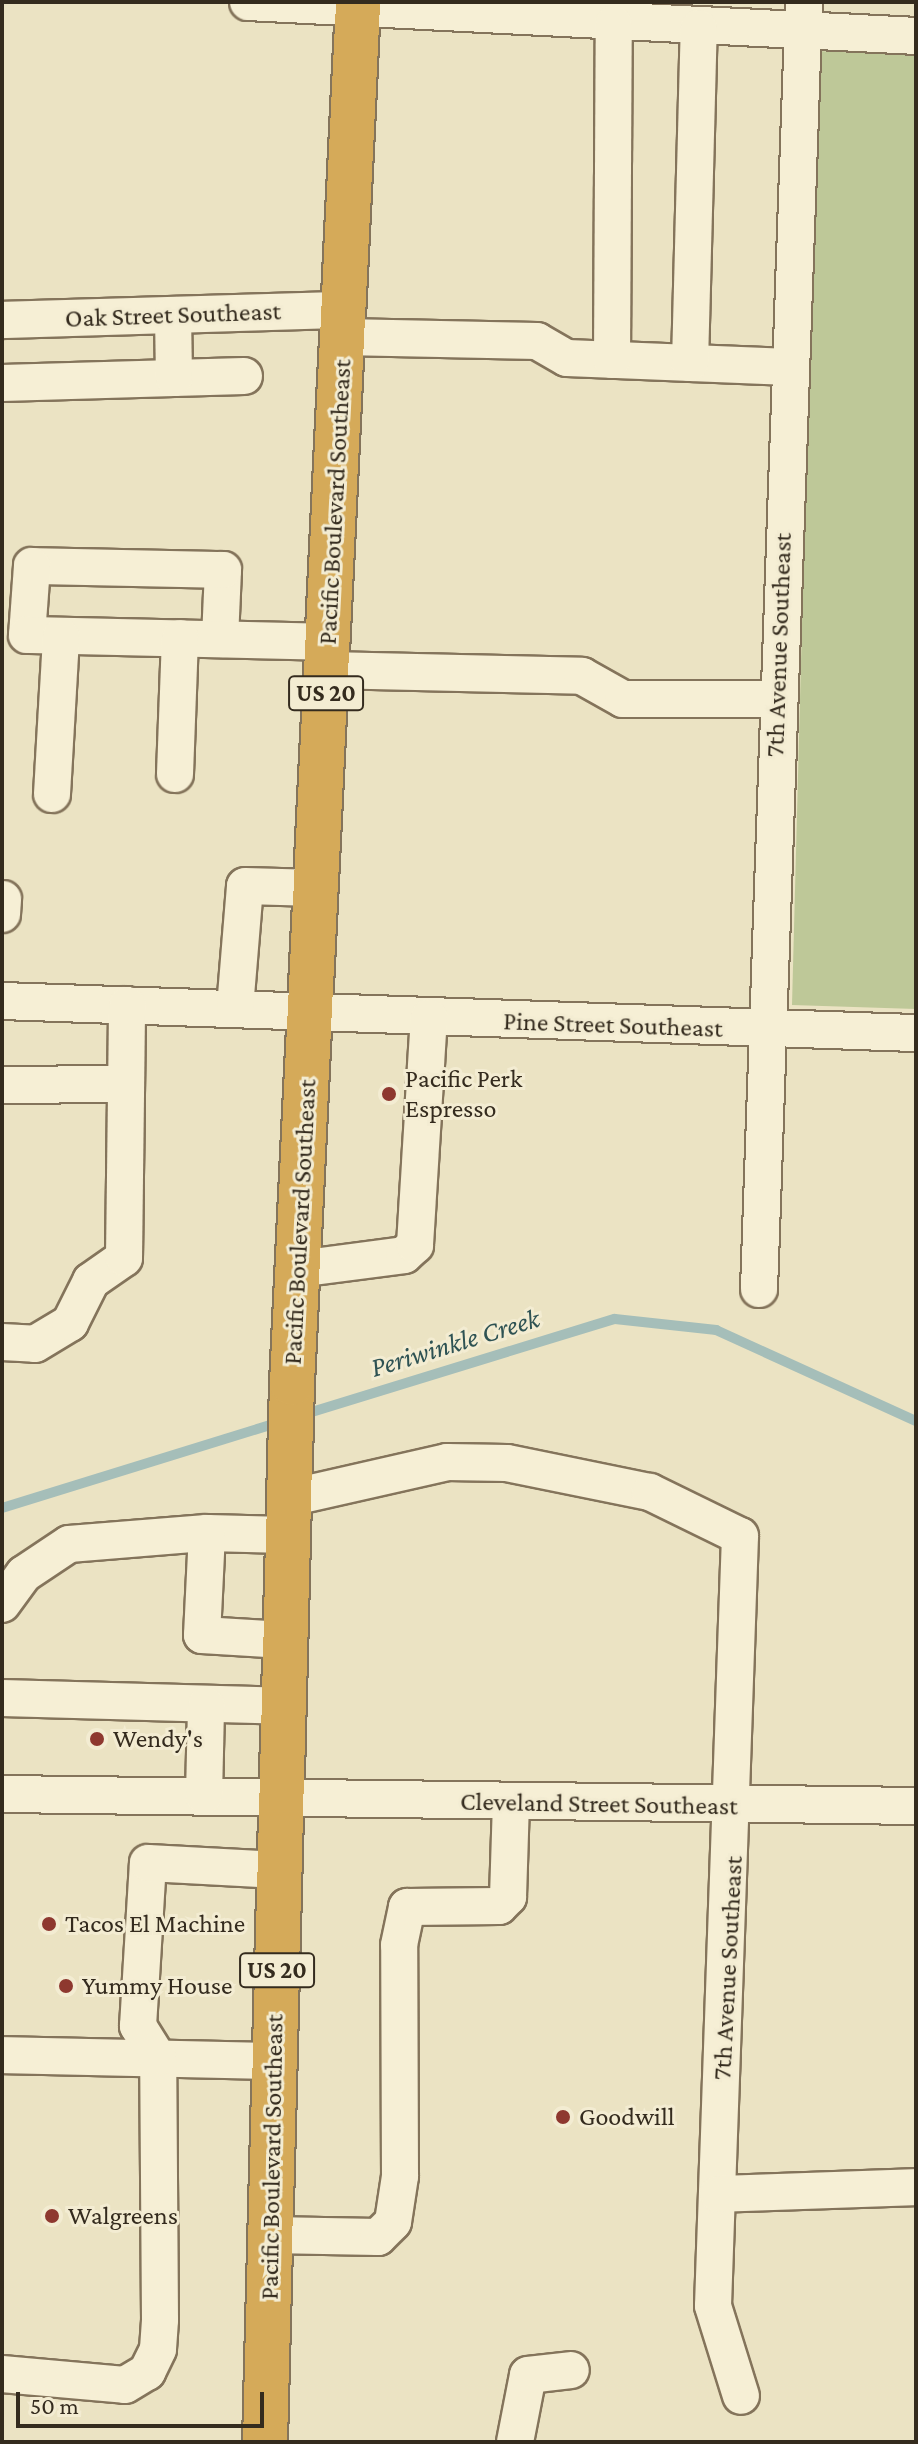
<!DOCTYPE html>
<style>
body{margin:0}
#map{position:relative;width:918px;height:2444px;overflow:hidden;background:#ebe3c3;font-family:"Crimson Pro",serif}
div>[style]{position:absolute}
.green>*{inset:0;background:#bec898}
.stream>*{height:10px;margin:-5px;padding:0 5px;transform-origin:5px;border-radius:5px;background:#a5beb9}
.roads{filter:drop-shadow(2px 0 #84745b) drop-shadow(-2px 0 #84745b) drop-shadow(0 2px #84745b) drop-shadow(0 -2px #84745b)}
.minor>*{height:36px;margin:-18px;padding:0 18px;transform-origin:18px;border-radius:18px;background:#f6efd5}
.highway>*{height:44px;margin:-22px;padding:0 22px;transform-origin:22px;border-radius:22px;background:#d5aa59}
.dots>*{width:22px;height:22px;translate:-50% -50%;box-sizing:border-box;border:4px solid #f3ecd2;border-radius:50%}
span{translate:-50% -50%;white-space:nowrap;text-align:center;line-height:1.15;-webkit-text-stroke:6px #f3ecd2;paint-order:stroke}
.shield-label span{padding:2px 6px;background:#f3ecd2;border:2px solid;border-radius:6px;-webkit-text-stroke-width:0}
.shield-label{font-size:24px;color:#342b1e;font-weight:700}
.street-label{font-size:26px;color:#342b1e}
.poi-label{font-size:26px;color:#342b1e}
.left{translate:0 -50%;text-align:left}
.water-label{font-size:28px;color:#2e5253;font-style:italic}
.frame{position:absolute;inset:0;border:4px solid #342b1e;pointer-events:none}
.scale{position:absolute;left:16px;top:2392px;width:248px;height:36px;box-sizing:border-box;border:4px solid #342b1e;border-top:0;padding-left:10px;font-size:24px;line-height:28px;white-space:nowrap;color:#342b1e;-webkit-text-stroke:6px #f3ecd2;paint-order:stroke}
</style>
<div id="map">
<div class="green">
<i style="clip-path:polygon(817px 51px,916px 55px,916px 1009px,792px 1005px)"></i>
</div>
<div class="stream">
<i style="left:302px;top:1415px;width:327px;rotate:-17.1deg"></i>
<i style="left:615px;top:1319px;width:102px;rotate:6.2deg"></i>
<i style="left:716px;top:1330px;width:220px;rotate:24.5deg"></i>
<i style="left:2px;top:1508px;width:290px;rotate:-17.2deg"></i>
</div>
<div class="roads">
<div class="minor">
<i style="left:248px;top:2px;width:669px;rotate:2.91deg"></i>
<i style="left:2px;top:320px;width:342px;rotate:-1.7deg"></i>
<i style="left:343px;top:337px;width:194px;rotate:1.2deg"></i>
<i style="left:537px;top:341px;width:34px;rotate:30deg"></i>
<i style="left:567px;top:358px;width:223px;rotate:2.3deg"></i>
<i style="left:612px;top:360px;width:336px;rotate:-89.7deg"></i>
<i style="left:690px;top:363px;width:335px;rotate:-88.5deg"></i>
<i style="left:174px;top:378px;width:70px;rotate:-1.6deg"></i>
<i style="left:2px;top:383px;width:172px;rotate:-1.7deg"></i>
<i style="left:174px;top:378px;width:63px;rotate:-90.9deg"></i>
<i style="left:220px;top:639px;width:69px;rotate:-87.5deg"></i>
<i style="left:223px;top:570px;width:191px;rotate:-178.8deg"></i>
<i style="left:32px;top:566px;width:69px;rotate:94.1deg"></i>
<i style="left:27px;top:635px;width:300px;rotate:1.3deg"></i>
<i style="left:327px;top:670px;width:255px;rotate:1.3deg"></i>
<i style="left:582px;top:676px;width:47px;rotate:29.3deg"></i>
<i style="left:623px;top:699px;width:154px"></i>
<i style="left:175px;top:774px;width:136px;rotate:-87.9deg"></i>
<i style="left:52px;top:794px;width:158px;rotate:-86.7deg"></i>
<i style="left:2px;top:914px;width:15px;rotate:-86deg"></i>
<i style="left:2px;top:1001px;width:915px;rotate:2.01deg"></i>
<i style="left:235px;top:1008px;width:122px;rotate:-85.3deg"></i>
<i style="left:245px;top:886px;width:72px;rotate:1.6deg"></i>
<i style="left:2px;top:1085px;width:124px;rotate:-0.5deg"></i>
<i style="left:298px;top:1269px;width:107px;rotate:-7.5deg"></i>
<i style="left:404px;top:1255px;width:15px;rotate:-42deg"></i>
<i style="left:415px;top:1245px;width:228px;rotate:-86.5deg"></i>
<i style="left:759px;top:1289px;width:1288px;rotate:-88deg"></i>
<i style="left:2px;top:1342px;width:33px;rotate:3deg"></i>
<i style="left:35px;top:1344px;width:41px;rotate:-31deg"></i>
<i style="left:70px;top:1323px;width:47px;rotate:-63.4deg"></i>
<i style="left:91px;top:1281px;width:40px;rotate:-34.9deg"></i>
<i style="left:124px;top:1258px;width:253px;rotate:-89.3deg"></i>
<i style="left:289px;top:1498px;width:162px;rotate:-12.8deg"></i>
<i style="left:447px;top:1462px;width:60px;rotate:1deg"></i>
<i style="left:507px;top:1463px;width:146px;rotate:11.5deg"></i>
<i style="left:650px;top:1492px;width:100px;rotate:26.1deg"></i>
<i style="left:740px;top:1536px;width:770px;rotate:92.01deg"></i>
<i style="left:713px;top:2306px;width:94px;rotate:72.7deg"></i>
<i style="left:207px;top:1533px;width:80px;rotate:1.4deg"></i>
<i style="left:2px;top:1604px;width:37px;rotate:-54deg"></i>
<i style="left:24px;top:1574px;width:54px;rotate:-33.7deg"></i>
<i style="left:69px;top:1544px;width:138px;rotate:-4.6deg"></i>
<i style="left:207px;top:1533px;width:102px;rotate:92.8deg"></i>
<i style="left:202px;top:1635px;width:82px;rotate:3.5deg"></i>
<i style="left:2px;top:1698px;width:281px;rotate:1.6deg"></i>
<i style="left:2px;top:1794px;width:914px;rotate:0.75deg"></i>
<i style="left:204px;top:1796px;width:91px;rotate:-88.7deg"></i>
<i style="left:2px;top:2055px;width:273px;rotate:1.3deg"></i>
<i style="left:718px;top:2194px;width:198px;rotate:-2deg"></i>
<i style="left:270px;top:2235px;width:108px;rotate:1.1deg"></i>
<i style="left:378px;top:2237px;width:21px;rotate:-45deg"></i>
<i style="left:393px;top:2222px;width:47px;rotate:-81.3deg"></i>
<i style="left:400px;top:2176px;width:231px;rotate:-90.2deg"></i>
<i style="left:399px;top:1945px;width:39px;rotate:-78deg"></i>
<i style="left:407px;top:1907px;width:92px;rotate:-0.6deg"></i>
<i style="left:499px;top:1906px;width:13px;rotate:-45deg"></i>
<i style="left:508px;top:1897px;width:96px;rotate:-88.2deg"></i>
<i style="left:2px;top:2374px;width:123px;rotate:5.1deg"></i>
<i style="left:125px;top:2385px;width:26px;rotate:-31deg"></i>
<i style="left:147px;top:2372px;width:25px;rotate:-64deg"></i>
<i style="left:158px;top:2349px;width:29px;rotate:-86deg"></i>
<i style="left:160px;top:2320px;width:262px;rotate:-90.4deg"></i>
<i style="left:158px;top:2058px;width:38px;rotate:-122deg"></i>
<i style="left:138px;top:2026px;width:163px;rotate:-86.5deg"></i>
<i style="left:148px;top:1863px;width:131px;rotate:3.1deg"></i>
<i style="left:515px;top:2442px;width:68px;rotate:-79deg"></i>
<i style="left:528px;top:2375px;width:43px;rotate:-6.6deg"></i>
</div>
<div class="highway">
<i style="left:265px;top:2442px;width:1059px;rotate:-88.54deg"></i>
<i style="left:292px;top:1383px;width:1383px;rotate:-87.26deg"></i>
</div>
</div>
<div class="dots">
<i style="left:389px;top:1094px;background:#8e382f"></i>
<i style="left:97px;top:1739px;background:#8e382f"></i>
<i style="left:49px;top:1924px;background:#8e382f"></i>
<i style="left:66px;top:1986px;background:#8e382f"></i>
<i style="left:563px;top:2117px;background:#8e382f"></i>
<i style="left:52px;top:2216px;background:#8e382f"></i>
</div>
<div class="shield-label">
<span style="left:326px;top:693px">US 20</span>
<span style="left:277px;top:1970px">US 20</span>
</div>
<div class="street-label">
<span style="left:173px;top:315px;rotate:-2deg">Oak Street Southeast</span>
<span style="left:335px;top:502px;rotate:-87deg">Pacific Boulevard Southeast</span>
<span style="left:779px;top:645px;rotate:-88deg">7th Avenue Southeast</span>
<span style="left:613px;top:1025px;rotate:2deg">Pine Street Southeast</span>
<span style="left:300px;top:1222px;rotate:-87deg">Pacific Boulevard Southeast</span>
<span style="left:599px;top:1804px;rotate:1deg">Cleveland Street Southeast</span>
<span style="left:728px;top:1968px;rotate:-87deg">7th Avenue Southeast</span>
<span style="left:272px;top:2157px;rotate:-89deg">Pacific Boulevard Southeast</span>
</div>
<div class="poi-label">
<span class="left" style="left:405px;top:1094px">Pacific Perk<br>Espresso</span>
<span class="left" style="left:113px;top:1739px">Wendy's</span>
<span class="left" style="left:65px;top:1924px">Tacos El Machine</span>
<span class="left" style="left:82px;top:1986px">Yummy House</span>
<span class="left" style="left:579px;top:2117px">Goodwill</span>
<span class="left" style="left:68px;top:2216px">Walgreens</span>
</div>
<div class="water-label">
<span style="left:455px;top:1343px;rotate:-17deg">Periwinkle Creek</span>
</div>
<div class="frame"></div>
<div class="scale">50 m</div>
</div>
